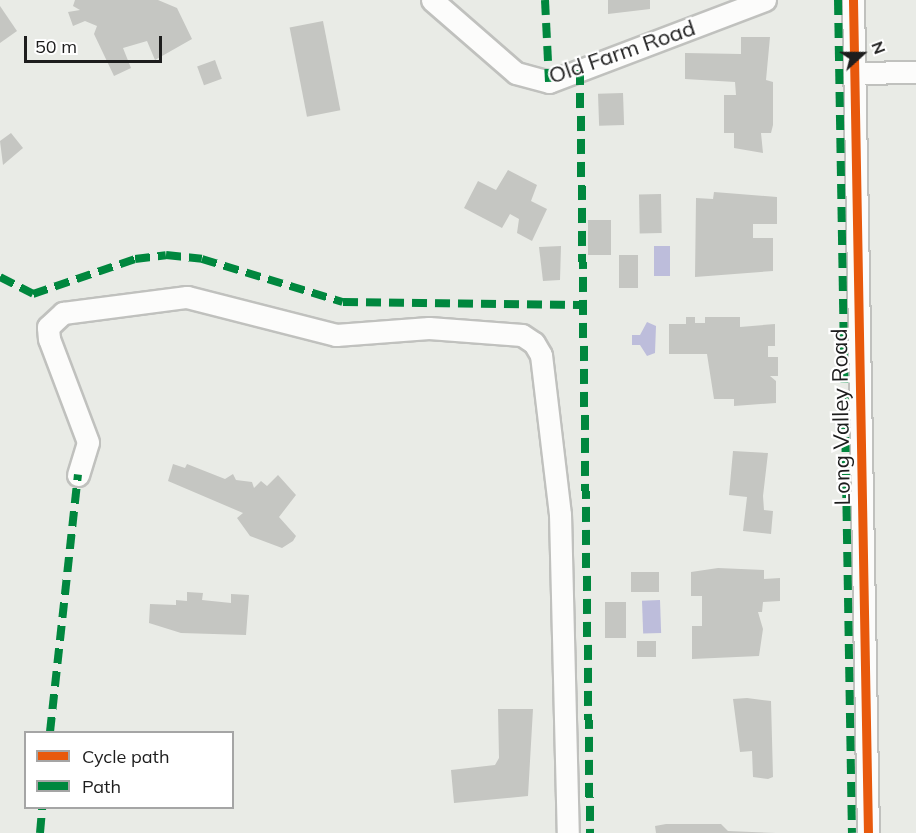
<!DOCTYPE html>
<style>
body{margin:0}
#map{position:relative;width:916px;height:833px;overflow:hidden;background:#e9ebe6;font-family:Mulish,sans-serif}
div>[style]{position:absolute}
.water>*{inset:0;background:#bdbddb;transform-origin:0 0}
.building>*{inset:0;background:#c5c6c2;transform-origin:0 0}
.roads{filter:drop-shadow(2px 0 #c0c1be) drop-shadow(-2px 0 #c0c1be) drop-shadow(0 2px #c0c1be) drop-shadow(0 -2px #c0c1be)}
.minor>*{height:21px;margin:-10.5px;padding:0 10.5px;transform-origin:10.5px;border-radius:10.5px;background:#fcfcfb}
.quiet>*{height:8px;margin-top:-4px;transform-origin:0;background:repeating-linear-gradient(90deg,#00873e 0 15px,transparent 0 23px)}
.cycleway>*{height:9px;margin:-4.5px;padding:0 4.5px;transform-origin:4.5px;border-radius:4.5px;background:#e8590c}
span{translate:-50% -50%;white-space:nowrap;text-align:center;line-height:1.15;-webkit-text-stroke:4.5px #fff;paint-order:stroke}
.street-label{font-size:22px;color:#1d1d1d}
.legend{position:absolute;left:24px;top:731px;width:210px;height:78px;box-sizing:border-box;background:#fff;border:2px solid #a5a5a5;margin:0;padding:8px 10px;list-style:none;font-size:18px;color:#1d1d1d}
.legend li{display:flex;align-items:center;gap:12px;height:30px}
.legend b{width:30px;border:2px solid #a5a5a5}
.north{position:absolute;left:832px;top:24px;width:60px;height:60px;-webkit-text-stroke:4px #fff;paint-order:stroke;rotate:69deg;font-size:16px;font-weight:700;line-height:24px;text-align:center;color:#1d1d1d}
.north::after{content:'';display:block;margin:auto;width:21px;height:27px;background:#1d1d1d;clip-path:polygon(50% 0,100% 100%,50% 72%,0 100%)}
.scale{position:absolute;left:24px;top:36px;width:138px;height:27px;box-sizing:border-box;border:3px solid #1d1d1d;border-top:0;padding-left:8px;font-size:18px;line-height:21px;white-space:nowrap;color:#1d1d1d;-webkit-text-stroke:4px #fff;paint-order:stroke}
</style>
<div id="map">
<div class="water">
<i style="left:654px;top:246px;width:16px;height:30px"></i>
<i style="clip-path:polygon(647px 322px,656px 326px,655px 353px,647px 356px,640px 345px,632px 345px,632px 335px,640px 335px)"></i>
<i style="left:660px;top:600px;width:33px;height:18px;rotate:88deg"></i>
</div>
<div class="building">
<i style="clip-path:polygon(75px 0,158px 0,177px 8px,192px 39px,155px 60px,147px 41px,123px 48px,131px 68px,114px 76px,94px 34px,97px 26px,85px 21px,73px 26px,68px 12px,80px 10px,73px 6px)"></i>
<i style="clip-path:polygon(608px 0,650px 0,650px 9px,608px 14px)"></i>
<i style="clip-path:polygon(0 6px,17px 31px,0 43px)"></i>
<i style="left:323px;top:21px;width:91px;height:34px;rotate:79deg"></i>
<i style="clip-path:polygon(741px 37px,770px 37px,766px 80px,773px 82px,773px 125px,771px 133px,761px 133px,763px 153px,734px 148px,734px 133px,724px 133px,724px 95px,736px 95px,735px 82px,685px 79px,685px 53px,741px 54px)"></i>
<i style="left:215px;top:60px;width:20px;height:19px;rotate:70deg"></i>
<i style="left:623px;top:93px;width:32px;height:25px;rotate:88deg"></i>
<i style="clip-path:polygon(11px 133px,23px 148px,3px 165px,0 141px)"></i>
<i style="clip-path:polygon(508px 170px,537px 185px,531px 201px,547px 209px,532px 241px,517px 233px,519px 219px,510px 214px,502px 228px,464px 208px,478px 181px,496px 190px)"></i>
<i style="clip-path:polygon(714px 192px,777px 197px,777px 224px,753px 224px,753px 238px,773px 238px,773px 271px,695px 277px,696px 198px,713px 199px)"></i>
<i style="left:661px;top:194px;width:39px;height:22px;rotate:89deg"></i>
<i style="left:588px;top:220px;width:23px;height:35px"></i>
<i style="clip-path:polygon(561px 246px,560px 280px,543px 281px,539px 247px)"></i>
<i style="left:638px;top:255px;width:33px;height:19px;rotate:90deg"></i>
<i style="clip-path:polygon(686px 317px,695px 317px,695px 323px,705px 323px,705px 317px,740px 317px,740px 327px,775px 324px,775px 346px,768px 346px,768px 357px,778px 357px,778px 376px,770px 376px,776px 381px,776px 403px,734px 406px,734px 399px,714px 399px,707px 354px,669px 354px,669px 324px,686px 324px)"></i>
<i style="clip-path:polygon(733px 451px,768px 453px,763px 496px,764px 510px,773px 511px,771px 534px,743px 531px,747px 497px,729px 495px)"></i>
<i style="clip-path:polygon(173px 464px,185px 468px,187px 464px,225px 479px,233px 474px,236px 480px,252px 482px,254px 488px,261px 481px,267px 486px,278px 475px,296px 495px,279px 517px,296px 536px,293px 541px,282px 548px,250px 536px,237px 518px,243px 513px,168px 481px)"></i>
<i style="clip-path:polygon(718px 568px,764px 570px,764px 579px,780px 578px,780px 601px,763px 602px,762px 612px,758px 612px,763px 629px,759px 656px,692px 659px,692px 626px,702px 626px,702px 596px,691px 596px,691px 572px)"></i>
<i style="left:631px;top:572px;width:28px;height:20px"></i>
<i style="clip-path:polygon(187px 592px,203px 593px,202px 600px,231px 603px,231px 594px,249px 595px,246px 635px,181px 633px,149px 623px,150px 604px,176px 605px,176px 600px,187px 601px)"></i>
<i style="left:605px;top:602px;width:21px;height:36px"></i>
<i style="left:656px;top:641px;width:16px;height:19px;rotate:90deg"></i>
<i style="clip-path:polygon(747px 698px,771px 701px,773px 777px,768px 779px,753px 777px,752px 751px,740px 752px,733px 699px)"></i>
<i style="clip-path:polygon(498px 709px,533px 709px,528px 796px,454px 803px,451px 770px,495px 765px,499px 758px)"></i>
<i style="clip-path:polygon(666px 824px,721px 824px,728px 831px,776px 833px,656px 833px,655px 826px)"></i>
</div>
<div class="roads">
<div class="minor">
<i style="left:432px;top:0;width:111px;rotate:41deg"></i>
<i style="left:516px;top:73px;width:34px;rotate:15deg"></i>
<i style="left:549px;top:82px;width:231px;rotate:-20.8deg"></i>
<i style="left:853px;top:0;width:833px;rotate:88.97deg"></i>
<i style="left:854px;top:73px;width:62px;rotate:-0.9deg"></i>
<i style="left:78px;top:475px;width:34px;rotate:-73deg"></i>
<i style="left:88px;top:442px;width:110px;rotate:-110.7deg"></i>
<i style="left:49px;top:339px;width:12px;rotate:-95deg"></i>
<i style="left:48px;top:327px;width:21px;rotate:-43deg"></i>
<i style="left:63px;top:313px;width:125px;rotate:-7.4deg"></i>
<i style="left:187px;top:297px;width:154px;rotate:14.3deg"></i>
<i style="left:336px;top:335px;width:93px;rotate:-4.3deg"></i>
<i style="left:429px;top:328px;width:93px;rotate:4.3deg"></i>
<i style="left:522px;top:335px;width:14px;rotate:34deg"></i>
<i style="left:534px;top:343px;width:14px;rotate:60deg"></i>
<i style="left:541px;top:355px;width:160px;rotate:83.2deg"></i>
<i style="left:560px;top:514px;width:319px;rotate:88.6deg"></i>
</div>
</div>
<div class="quiet">
<i style="left:545px;top:0;width:82px;rotate:87.2deg"></i>
<i style="left:838px;top:0;width:833px;rotate:89.04deg"></i>
<i style="left:580px;top:70px;width:763px;rotate:89.25deg"></i>
<i style="left:0;top:277px;width:37px;rotate:27deg"></i>
<i style="left:33px;top:294px;width:108px;rotate:-18.9deg"></i>
<i style="left:135px;top:259px;width:31px;rotate:-7deg"></i>
<i style="left:166px;top:255px;width:36px;rotate:6deg"></i>
<i style="left:202px;top:259px;width:147px;rotate:17deg"></i>
<i style="left:343px;top:302px;width:237px;rotate:0.7deg"></i>
<i style="left:50px;top:732px;width:259px;rotate:-83.8deg"></i>
<i style="left:40px;top:833px;width:25px;rotate:-85deg"></i>
</div>
<div class="cycleway">
<i style="left:853px;top:0;width:833px;rotate:88.97deg"></i>
</div>
<div class="street-label">
<span style="left:622px;top:52px;rotate:-19deg">Old Farm Road</span>
<span style="left:841px;top:417px;rotate:-91deg">Long Valley Road</span>
</div>
<ul class="legend">
<li><b style="height:8px;background:#e8590c"></b>Cycle path</li>
<li><b style="height:8px;background:#00873e"></b>Path</li>
</ul>
<div class="north">N</div>
<div class="scale">50 m</div>
</div>
